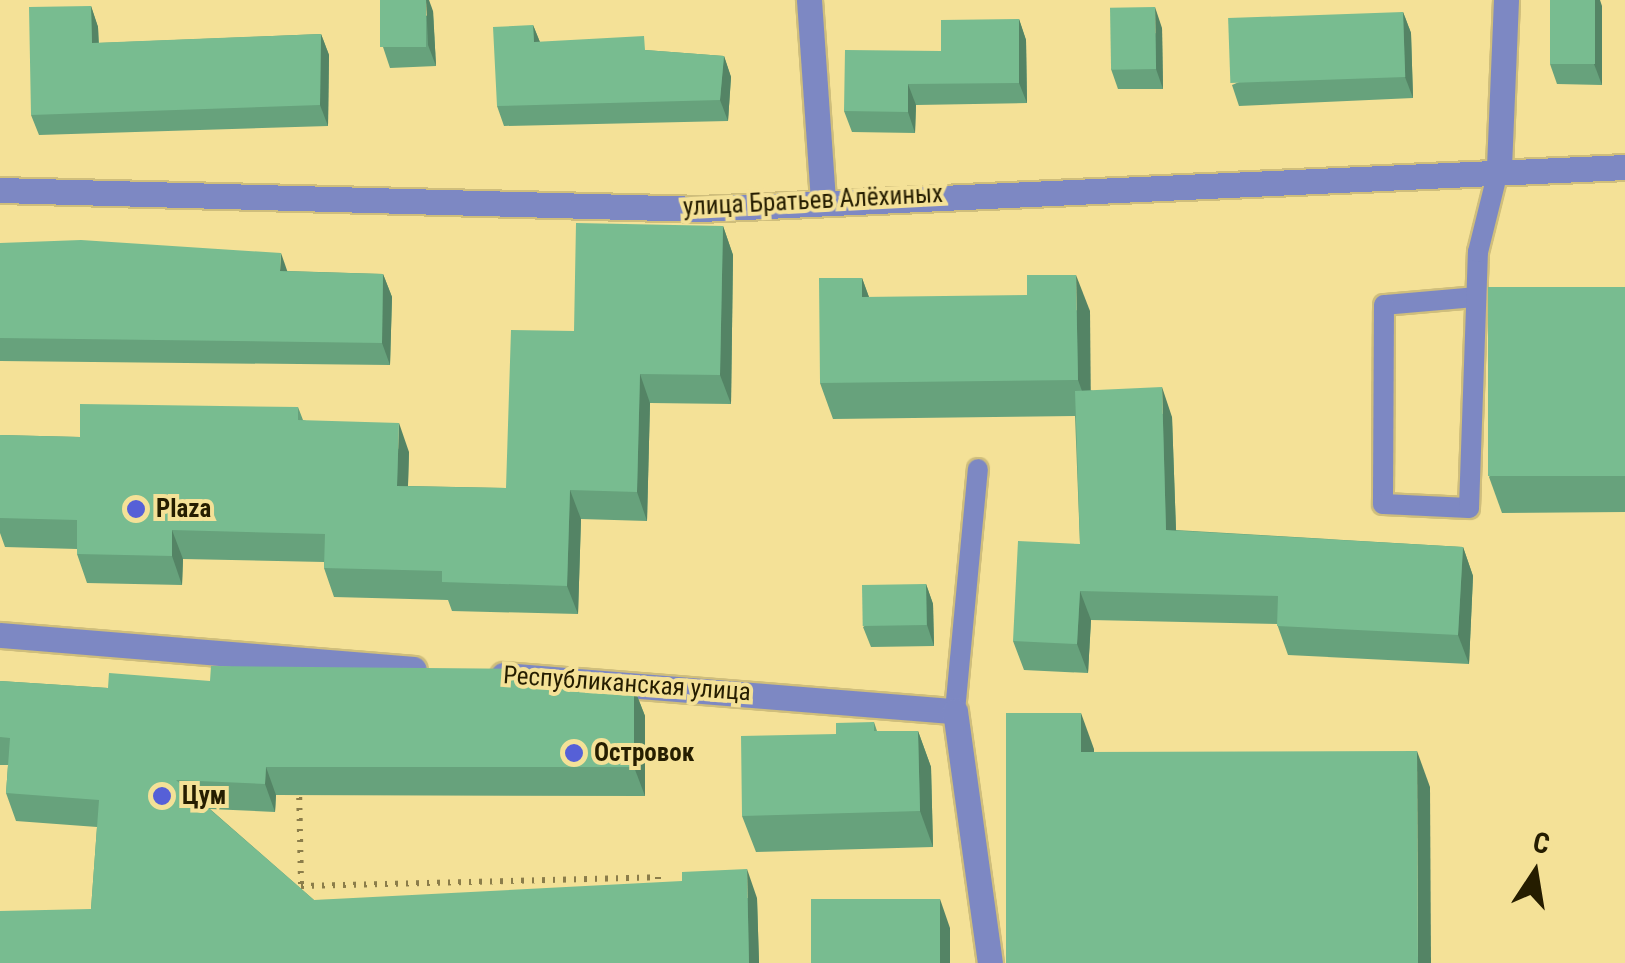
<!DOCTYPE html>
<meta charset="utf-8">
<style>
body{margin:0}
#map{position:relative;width:1625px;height:963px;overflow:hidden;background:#f4e197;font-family:"Roboto Condensed",sans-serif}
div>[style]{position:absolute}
.path>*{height:6px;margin-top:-3px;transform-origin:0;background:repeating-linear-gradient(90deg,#8b7d4a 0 2.5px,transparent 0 10.5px)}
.roads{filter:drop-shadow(2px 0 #cfbe7c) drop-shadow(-2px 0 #cfbe7c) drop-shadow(0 2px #cfbe7c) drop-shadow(0 -2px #cfbe7c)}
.service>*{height:20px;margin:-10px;padding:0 10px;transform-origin:10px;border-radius:10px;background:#7d88c3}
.minor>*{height:25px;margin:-12.5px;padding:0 12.5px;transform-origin:12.5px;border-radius:12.5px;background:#7d88c3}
.wall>*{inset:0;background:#67a27c}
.shaded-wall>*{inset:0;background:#548465}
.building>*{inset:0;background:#78bc90;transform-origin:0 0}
.dots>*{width:28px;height:28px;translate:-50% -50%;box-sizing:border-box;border:5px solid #f4e197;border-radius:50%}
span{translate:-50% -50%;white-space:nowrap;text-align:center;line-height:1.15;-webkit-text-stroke:8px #f4e197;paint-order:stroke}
.street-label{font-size:25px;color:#251d00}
.poi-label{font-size:25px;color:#251d00;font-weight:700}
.left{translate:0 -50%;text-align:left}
.north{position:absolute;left:1485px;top:823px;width:100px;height:100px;-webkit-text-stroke:8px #f4e197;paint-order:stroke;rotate:12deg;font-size:28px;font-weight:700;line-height:40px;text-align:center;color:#251d00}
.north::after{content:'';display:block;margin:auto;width:35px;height:45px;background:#251d00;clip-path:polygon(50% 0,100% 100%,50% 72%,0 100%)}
</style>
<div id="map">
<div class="path">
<i style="left:299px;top:787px;width:99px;rotate:88.8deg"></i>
<i style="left:301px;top:886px;width:357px;rotate:-1.4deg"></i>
<i style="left:658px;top:877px;width:13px;rotate:90deg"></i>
</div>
<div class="roads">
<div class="service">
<i style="left:1476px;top:297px;width:92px;rotate:175deg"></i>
<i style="left:1384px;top:305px;width:199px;rotate:90.3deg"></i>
<i style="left:1383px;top:504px;width:86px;rotate:2.7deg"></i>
<i style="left:1469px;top:508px;width:256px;rotate:-88deg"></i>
<i style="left:1478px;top:252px;width:88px;rotate:-76.1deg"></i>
<i style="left:955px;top:711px;width:243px;rotate:-84.6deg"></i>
</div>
<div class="minor">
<i style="left:809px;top:0;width:202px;rotate:86deg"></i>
<i style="left:1499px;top:167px;width:167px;rotate:-87.6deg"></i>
<i style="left:0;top:190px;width:700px;rotate:1.55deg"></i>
<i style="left:700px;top:209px;width:926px;rotate:-2.6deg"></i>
<i style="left:0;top:635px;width:415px;rotate:4.7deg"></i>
<i style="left:503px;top:675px;width:453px;rotate:4.6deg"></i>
<i style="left:955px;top:711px;width:254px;rotate:82.1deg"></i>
</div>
</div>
<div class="wall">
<i style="clip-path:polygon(91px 6px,98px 27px,99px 43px,321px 34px,329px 55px,328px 126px,39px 135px,31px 115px)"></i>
<i style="clip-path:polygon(1602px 6px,1602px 85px,1557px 84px,1550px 64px)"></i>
<i style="clip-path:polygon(433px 11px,436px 66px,390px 68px,383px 47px)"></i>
<i style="clip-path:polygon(1403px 12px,1411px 33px,1413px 98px,1239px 106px,1232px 85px)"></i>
<i style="clip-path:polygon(1019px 19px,1026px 40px,1027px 103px,916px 105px,915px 133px,852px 132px,844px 111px,941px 51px)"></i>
<i style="clip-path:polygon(533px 25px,540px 42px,724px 56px,731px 77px,728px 121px,504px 126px,497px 106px)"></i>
<i style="clip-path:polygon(1162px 28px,1163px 89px,1118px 89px,1111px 69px)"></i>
<i style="clip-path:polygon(723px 226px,733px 255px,731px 404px,650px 403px,647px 521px,581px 519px,578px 614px,452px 611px,448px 600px,334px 597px,324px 568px,324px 562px,183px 559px,182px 585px,87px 583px,77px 554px,77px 549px,5px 547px,0 533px,0 435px,80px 437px,298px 407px,303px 420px,409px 452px,408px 486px,506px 488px,574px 331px)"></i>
<i style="clip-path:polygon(0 243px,287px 271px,383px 274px,392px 297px,390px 365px,0 361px)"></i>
<i style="clip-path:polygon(862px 278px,869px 297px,1090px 311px,1090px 390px,1172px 417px,1176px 530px,1463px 547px,1473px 576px,1469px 664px,1288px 655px,1277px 624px,1091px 620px,1088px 673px,1024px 670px,1013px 641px,1080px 544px,1075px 416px,833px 419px,820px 383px)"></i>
<i style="clip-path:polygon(1625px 287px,1625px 512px,1502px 513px,1489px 477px)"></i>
<i style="clip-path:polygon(926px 584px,933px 604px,934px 646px,871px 647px,863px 627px)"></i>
<i style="clip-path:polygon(534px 669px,541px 688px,634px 688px,645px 716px,645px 796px,276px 795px,275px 812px,210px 809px,314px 900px,757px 898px,759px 963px,0 963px,91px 909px,97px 827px,16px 821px,6px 793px,8px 765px,0 765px,0 681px,108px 688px,210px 681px)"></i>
<i style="clip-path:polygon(874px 722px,877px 731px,918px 731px,931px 767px,933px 847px,756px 852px,742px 816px,836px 734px)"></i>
</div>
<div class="shaded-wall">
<i style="clip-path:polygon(426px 0,429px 0,433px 11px,436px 66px,428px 45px)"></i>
<i style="clip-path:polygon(1595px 0,1600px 0,1602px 6px,1602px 85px,1594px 64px)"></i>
<i style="clip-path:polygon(91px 6px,98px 27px,99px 64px,92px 43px)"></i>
<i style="clip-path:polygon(1155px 7px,1162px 28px,1163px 89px,1156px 69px)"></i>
<i style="clip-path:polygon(1403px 12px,1411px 33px,1413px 98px,1405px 77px)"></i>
<i style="clip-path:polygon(1019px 19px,1026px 40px,1027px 103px,1019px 83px)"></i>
<i style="clip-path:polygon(533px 25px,541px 45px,534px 42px)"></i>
<i style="clip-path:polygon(321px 34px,329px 55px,328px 126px,320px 105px)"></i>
<i style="clip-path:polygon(724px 56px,731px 77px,728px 121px,720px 100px)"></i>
<i style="clip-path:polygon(908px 84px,916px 105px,915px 133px,908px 112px)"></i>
<i style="clip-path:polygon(723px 226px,733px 255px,731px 404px,720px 375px)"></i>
<i style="clip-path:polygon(281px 253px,289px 276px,280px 271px)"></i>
<i style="clip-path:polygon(383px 274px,392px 297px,390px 365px,382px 343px)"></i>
<i style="clip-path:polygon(1076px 275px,1090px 311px,1091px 416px,1078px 380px)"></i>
<i style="clip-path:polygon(862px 278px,875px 314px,862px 297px)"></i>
<i style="clip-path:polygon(640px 374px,650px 403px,647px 521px,637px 492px)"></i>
<i style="clip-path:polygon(1162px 387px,1172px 417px,1177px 559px,1166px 530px)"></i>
<i style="clip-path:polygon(399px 423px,409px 452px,407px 515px,397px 486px)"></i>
<i style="clip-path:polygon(570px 490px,581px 519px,578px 614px,567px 586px)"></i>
<i style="clip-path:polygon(172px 530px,183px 559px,182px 585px,172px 556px)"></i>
<i style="clip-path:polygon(1463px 547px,1473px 576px,1469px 664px,1458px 635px)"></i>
<i style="clip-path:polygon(926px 584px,933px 604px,934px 646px,927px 625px)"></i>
<i style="clip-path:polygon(1080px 591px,1091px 620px,1088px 673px,1077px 644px)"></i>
<i style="clip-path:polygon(534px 669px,544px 697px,534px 688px)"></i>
<i style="clip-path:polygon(634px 688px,645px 716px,645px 796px,634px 767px)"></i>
<i style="clip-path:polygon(1081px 713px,1094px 749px,1094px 788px,1081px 752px)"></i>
<i style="clip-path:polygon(918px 731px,931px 767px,933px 847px,920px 811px)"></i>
<i style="clip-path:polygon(1417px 751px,1430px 787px,1431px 963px,1418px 963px)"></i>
<i style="clip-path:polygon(266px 767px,276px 795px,275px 812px,265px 784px)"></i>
<i style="clip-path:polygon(747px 869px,757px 898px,759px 963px,749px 963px)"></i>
<i style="clip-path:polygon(940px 899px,950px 928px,950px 963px,940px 963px)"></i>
</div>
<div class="building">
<i style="left:380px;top:0;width:46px;height:47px"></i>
<i style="left:1550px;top:0;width:45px;height:64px"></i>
<i style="clip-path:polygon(91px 6px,92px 43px,321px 34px,320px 105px,31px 115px,29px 7px)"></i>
<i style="left:1155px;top:7px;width:62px;height:45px;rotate:89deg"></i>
<i style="left:1403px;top:12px;width:65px;height:175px;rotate:88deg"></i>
<i style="clip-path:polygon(1019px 19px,1019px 83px,908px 84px,908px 112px,844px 111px,845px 50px,941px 51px,941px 20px)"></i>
<i style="clip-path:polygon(533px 25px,534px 42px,644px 36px,645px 50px,724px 56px,720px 100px,497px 106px,493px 27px)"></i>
<i style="clip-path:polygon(576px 223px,723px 226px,720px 375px,640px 374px,637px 492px,570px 490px,567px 586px,442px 582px,442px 571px,324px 568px,325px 534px,172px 530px,172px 556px,77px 554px,77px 520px,0 518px,0 435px,80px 437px,80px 404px,298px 407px,298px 420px,399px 423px,397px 486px,506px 488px,511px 330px,574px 331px)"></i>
<i style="clip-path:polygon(81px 240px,281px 253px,280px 271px,383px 274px,382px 343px,0 338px,0 243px)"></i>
<i style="clip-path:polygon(1027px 275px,1076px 275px,1078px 380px,820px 383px,819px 278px,862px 278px,862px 297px,1027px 295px)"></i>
<i style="left:1625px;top:287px;width:189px;height:137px;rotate:90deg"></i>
<i style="clip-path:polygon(1162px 387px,1166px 530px,1463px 547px,1458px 635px,1277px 626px,1278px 596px,1080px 591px,1077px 644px,1013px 641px,1018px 541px,1080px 544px,1075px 391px)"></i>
<i style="left:926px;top:584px;width:41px;height:64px;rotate:89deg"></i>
<i style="clip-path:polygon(211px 666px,534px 669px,534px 688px,634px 688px,634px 767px,266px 767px,265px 784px,176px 780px,314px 900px,682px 881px,682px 872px,747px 869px,749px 963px,0 963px,0 911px,91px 909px,99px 800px,6px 793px,10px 738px,0 737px,0 681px,108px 688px,109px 673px,210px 681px)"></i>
<i style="clip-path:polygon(1006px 713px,1081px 713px,1081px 752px,1417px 751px,1418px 963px,1006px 963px)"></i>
<i style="clip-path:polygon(874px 722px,874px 731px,918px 731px,920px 811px,742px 816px,741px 736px,836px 734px,836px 723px)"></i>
<i style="left:811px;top:899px;width:129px;height:64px"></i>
</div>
<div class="dots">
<i style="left:136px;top:509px;background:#5660d7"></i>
<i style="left:574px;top:753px;background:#5660d7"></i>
<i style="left:162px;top:796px;background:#5660d7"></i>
</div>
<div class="street-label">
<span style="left:813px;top:201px;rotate:-3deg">улица Братьев Алёхиных</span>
<span style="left:627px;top:684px;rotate:4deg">Республиканская улица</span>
</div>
<div class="poi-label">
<span class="left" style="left:156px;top:509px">Plaza</span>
<span class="left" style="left:594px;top:753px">Островок</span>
<span class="left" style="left:182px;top:796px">Цум</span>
</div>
<div class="north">С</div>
</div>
